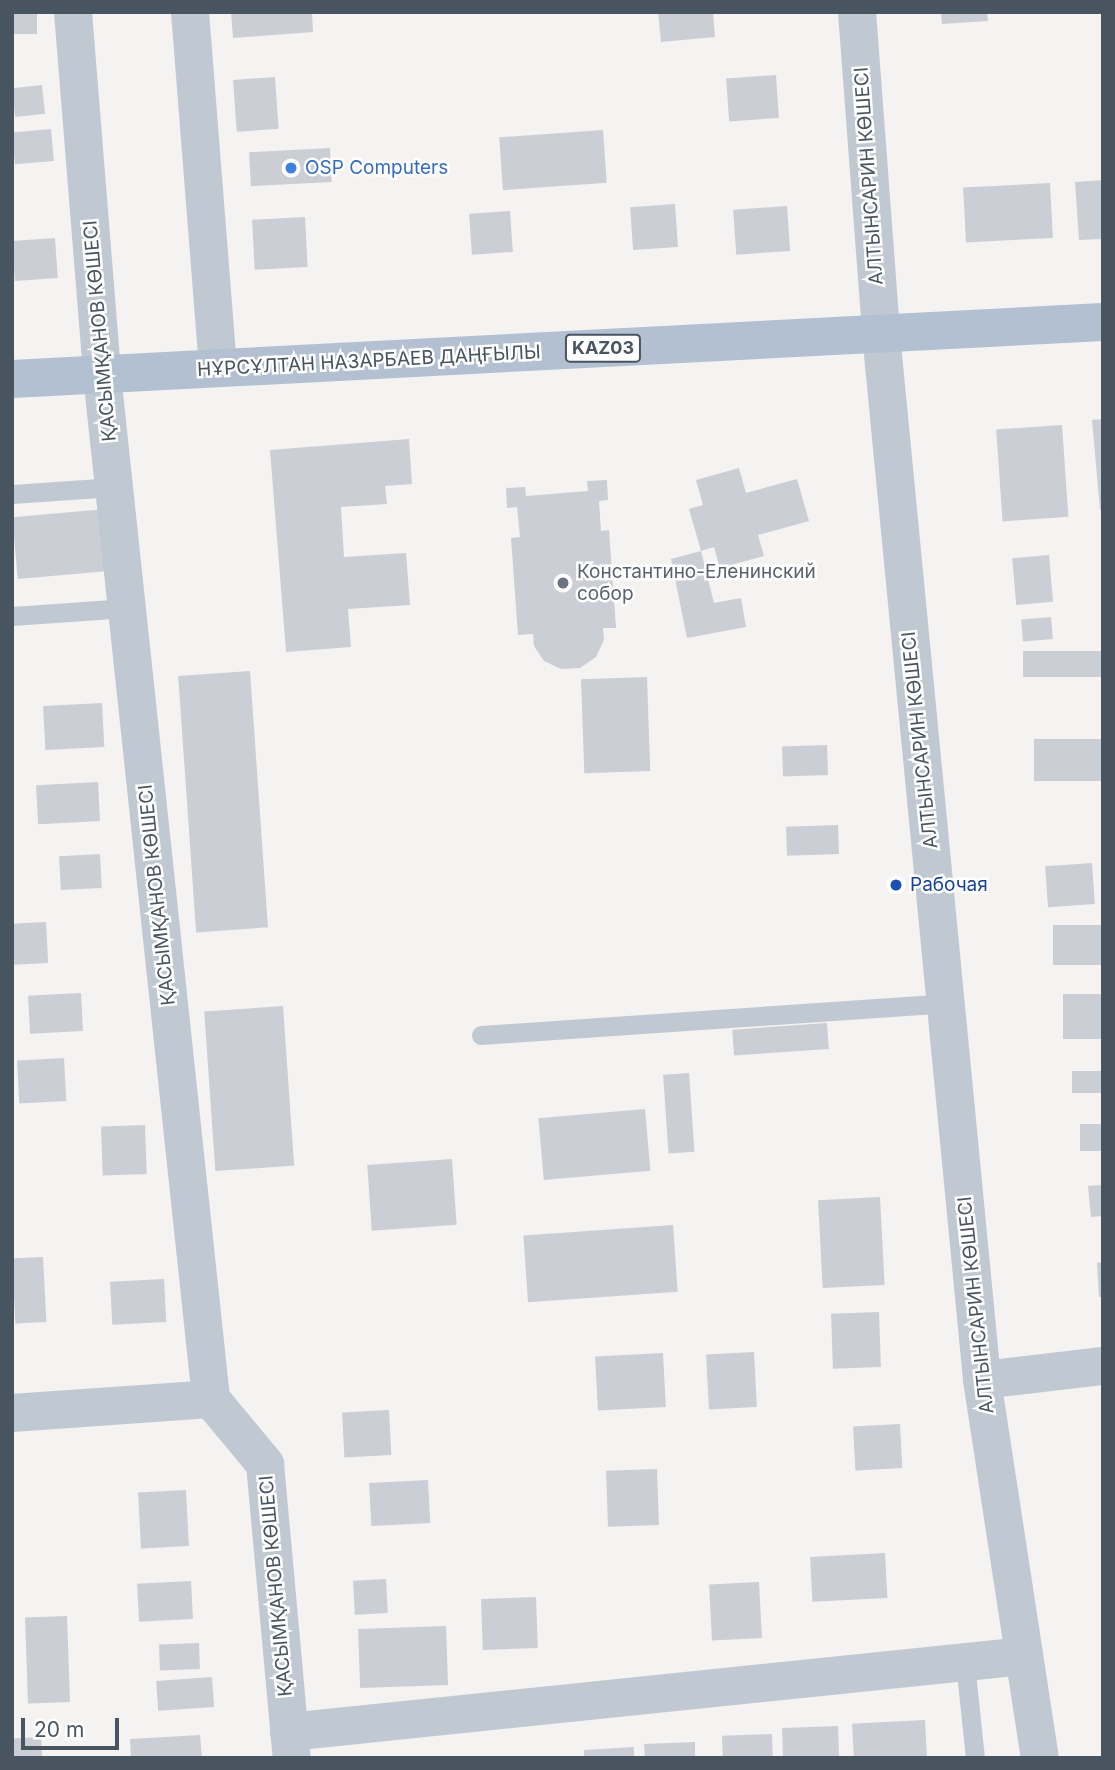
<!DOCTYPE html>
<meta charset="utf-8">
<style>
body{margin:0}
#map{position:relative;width:1115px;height:1770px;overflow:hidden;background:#f5f2f2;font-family:Inter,sans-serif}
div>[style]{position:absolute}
.building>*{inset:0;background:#ccced5;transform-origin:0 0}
.service>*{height:19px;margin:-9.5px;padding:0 9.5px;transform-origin:9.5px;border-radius:9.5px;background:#c0c9d2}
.minor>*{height:38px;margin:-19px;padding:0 19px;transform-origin:19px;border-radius:19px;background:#c0c9d2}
.tertiary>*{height:38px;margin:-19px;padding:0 19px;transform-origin:19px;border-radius:19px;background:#c0c9d2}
.primary>*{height:38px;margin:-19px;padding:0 19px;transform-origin:19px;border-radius:19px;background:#b2c0d1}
.dots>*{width:19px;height:19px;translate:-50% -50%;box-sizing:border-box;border:4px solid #fff;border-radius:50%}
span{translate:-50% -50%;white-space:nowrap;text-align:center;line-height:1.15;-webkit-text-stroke:5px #fff;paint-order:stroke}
.shield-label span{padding:2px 5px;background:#fff;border:2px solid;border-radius:5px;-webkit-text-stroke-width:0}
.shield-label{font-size:18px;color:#495461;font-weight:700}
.shop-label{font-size:19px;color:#366cbe}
.left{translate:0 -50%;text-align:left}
.street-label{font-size:19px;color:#495461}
.worship-label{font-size:19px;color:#5b616d}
.transit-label{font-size:19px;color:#164399}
.frame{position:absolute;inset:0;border:14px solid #495461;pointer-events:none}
.scale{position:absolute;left:21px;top:1718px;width:98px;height:32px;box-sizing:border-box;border:4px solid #495461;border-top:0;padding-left:9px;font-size:21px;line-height:24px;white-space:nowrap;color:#495461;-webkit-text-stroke:5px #fff;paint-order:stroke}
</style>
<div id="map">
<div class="building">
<i style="left:12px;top:12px;width:25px;height:22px"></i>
<i style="clip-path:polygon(231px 12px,312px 12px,313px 32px,233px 38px)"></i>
<i style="clip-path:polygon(658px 12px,713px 12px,715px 37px,661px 42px)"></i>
<i style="clip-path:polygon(941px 12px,987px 12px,988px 21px,942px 24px)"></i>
<i style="left:776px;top:75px;width:43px;height:50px;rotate:86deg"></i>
<i style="left:275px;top:77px;width:52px;height:42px;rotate:86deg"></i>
<i style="left:42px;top:85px;width:29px;height:30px;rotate:84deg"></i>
<i style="left:51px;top:129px;width:32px;height:39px;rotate:85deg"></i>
<i style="left:603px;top:130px;width:53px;height:104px;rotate:86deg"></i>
<i style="left:330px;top:148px;width:34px;height:81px;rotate:87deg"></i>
<i style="clip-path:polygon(1103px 180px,1103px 239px,1079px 240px,1075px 182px)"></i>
<i style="left:1050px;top:183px;width:55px;height:87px;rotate:87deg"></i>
<i style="left:675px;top:204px;width:43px;height:45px;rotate:86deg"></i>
<i style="left:787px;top:206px;width:45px;height:54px;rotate:86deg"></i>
<i style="left:510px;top:211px;width:41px;height:41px;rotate:86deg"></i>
<i style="left:305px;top:217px;width:50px;height:53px;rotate:87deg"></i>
<i style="left:55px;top:238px;width:40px;height:43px;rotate:86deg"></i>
<i style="clip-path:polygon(1103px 419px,1103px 510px,1100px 510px,1092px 420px)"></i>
<i style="left:1062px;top:425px;width:92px;height:66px;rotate:86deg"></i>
<i style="clip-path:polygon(409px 439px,412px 484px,385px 486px,387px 504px,341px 507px,344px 557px,406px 553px,410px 605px,348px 609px,351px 647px,286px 652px,270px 450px)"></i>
<i style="clip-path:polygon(739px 468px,746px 493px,797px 479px,809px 521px,758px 535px,764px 556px,720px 568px,714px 547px,701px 551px,689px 509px,703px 505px,696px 480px)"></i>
<i style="clip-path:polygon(607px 480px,608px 500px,599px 501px,601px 531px,609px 530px,616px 628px,603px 628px,604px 640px,596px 657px,580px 668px,561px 669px,544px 661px,534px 646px,533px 634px,518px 635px,511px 538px,520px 537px,517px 507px,507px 508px,506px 488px,525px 487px,526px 496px,588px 491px,587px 481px)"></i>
<i style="left:106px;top:509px;width:62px;height:94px;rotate:85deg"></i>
<i style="clip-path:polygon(701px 551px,714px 603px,741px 598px,746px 627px,687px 638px,671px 559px)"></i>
<i style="left:1049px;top:555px;width:47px;height:37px;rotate:85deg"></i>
<i style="left:1051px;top:617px;width:22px;height:30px;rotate:85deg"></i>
<i style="left:1103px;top:651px;width:26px;height:80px;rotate:90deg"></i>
<i style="left:250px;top:671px;width:257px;height:72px;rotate:86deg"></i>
<i style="left:647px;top:677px;width:94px;height:66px;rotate:88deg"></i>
<i style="left:102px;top:703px;width:44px;height:59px;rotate:87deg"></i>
<i style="left:1103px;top:739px;width:42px;height:69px;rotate:90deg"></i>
<i style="left:827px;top:745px;width:30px;height:45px;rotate:88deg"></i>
<i style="left:98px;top:782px;width:39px;height:62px;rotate:87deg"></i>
<i style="left:838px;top:825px;width:29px;height:52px;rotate:88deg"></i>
<i style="left:100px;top:854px;width:34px;height:41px;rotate:87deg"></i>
<i style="left:1092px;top:863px;width:41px;height:47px;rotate:86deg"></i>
<i style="left:46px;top:922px;width:41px;height:34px;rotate:87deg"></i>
<i style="left:1103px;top:925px;width:40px;height:50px;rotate:90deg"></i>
<i style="left:81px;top:993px;width:38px;height:53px;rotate:87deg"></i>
<i style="left:1103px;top:994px;width:45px;height:40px;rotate:90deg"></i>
<i style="left:283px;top:1006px;width:160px;height:79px;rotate:86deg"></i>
<i style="left:827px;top:1023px;width:26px;height:95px;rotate:86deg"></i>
<i style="left:64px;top:1058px;width:43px;height:47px;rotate:87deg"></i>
<i style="left:1103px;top:1071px;width:22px;height:31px;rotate:90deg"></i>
<i style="left:689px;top:1073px;width:79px;height:26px;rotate:86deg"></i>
<i style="left:645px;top:1109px;width:62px;height:107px;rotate:85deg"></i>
<i style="left:1103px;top:1124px;width:27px;height:23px;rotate:90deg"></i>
<i style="left:145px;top:1125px;width:49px;height:44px;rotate:88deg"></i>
<i style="left:452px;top:1159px;width:66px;height:85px;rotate:86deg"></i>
<i style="clip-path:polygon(1103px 1185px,1103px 1216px,1091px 1217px,1088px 1186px)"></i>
<i style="left:880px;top:1197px;width:88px;height:62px;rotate:87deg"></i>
<i style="left:673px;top:1225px;width:67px;height:150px;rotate:86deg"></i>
<i style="left:43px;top:1257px;width:65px;height:31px;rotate:87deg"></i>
<i style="clip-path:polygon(1103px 1262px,1103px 1297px,1099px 1297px,1097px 1263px)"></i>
<i style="left:164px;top:1279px;width:43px;height:54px;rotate:87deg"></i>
<i style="left:879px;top:1312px;width:55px;height:48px;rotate:88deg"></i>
<i style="left:754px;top:1352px;width:55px;height:48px;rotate:87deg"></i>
<i style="left:663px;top:1353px;width:54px;height:68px;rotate:87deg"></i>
<i style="left:389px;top:1410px;width:45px;height:47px;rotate:87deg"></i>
<i style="left:900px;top:1424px;width:44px;height:47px;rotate:87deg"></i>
<i style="left:657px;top:1469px;width:56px;height:51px;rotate:88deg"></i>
<i style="left:428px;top:1480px;width:43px;height:59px;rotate:87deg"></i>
<i style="left:186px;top:1490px;width:56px;height:48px;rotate:87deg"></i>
<i style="left:885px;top:1553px;width:45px;height:75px;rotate:87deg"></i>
<i style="left:386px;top:1579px;width:34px;height:33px;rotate:87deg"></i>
<i style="left:191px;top:1581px;width:38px;height:54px;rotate:87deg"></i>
<i style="left:759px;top:1582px;width:56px;height:50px;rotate:87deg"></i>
<i style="left:536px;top:1597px;width:51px;height:55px;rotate:88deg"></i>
<i style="left:67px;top:1616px;width:86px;height:42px;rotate:88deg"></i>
<i style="left:446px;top:1626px;width:59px;height:88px;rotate:88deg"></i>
<i style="left:199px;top:1643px;width:26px;height:40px;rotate:88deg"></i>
<i style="left:212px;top:1677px;width:30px;height:56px;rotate:86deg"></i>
<i style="left:925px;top:1720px;width:38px;height:73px;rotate:87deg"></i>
<i style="left:838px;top:1726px;width:32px;height:56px;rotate:88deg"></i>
<i style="left:772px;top:1734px;width:24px;height:50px;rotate:88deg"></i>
<i style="clip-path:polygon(200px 1735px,202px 1758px,131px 1758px,130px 1739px)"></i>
<i style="left:41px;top:1737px;width:21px;height:29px;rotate:87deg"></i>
<i style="clip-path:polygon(695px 1742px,695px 1758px,645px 1758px,644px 1744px)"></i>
<i style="clip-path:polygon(634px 1747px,634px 1758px,584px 1758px,584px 1750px)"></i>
</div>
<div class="service">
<i style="left:12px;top:494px;width:102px;rotate:-3.9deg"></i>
<i style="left:12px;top:616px;width:115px;rotate:-4deg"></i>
<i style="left:481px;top:1035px;width:466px;rotate:-3.9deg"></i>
<i style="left:965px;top:1663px;width:96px;rotate:84deg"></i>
</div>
<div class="minor">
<i style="left:73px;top:12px;width:364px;rotate:85.4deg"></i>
<i style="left:102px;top:375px;width:1030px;rotate:83.92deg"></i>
<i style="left:211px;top:1399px;width:85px;rotate:50.3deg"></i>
<i style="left:265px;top:1464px;width:295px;rotate:84.8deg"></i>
<i style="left:190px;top:12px;width:357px;rotate:85.5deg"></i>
<i style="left:982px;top:1380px;width:122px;rotate:-6.6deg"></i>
<i style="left:12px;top:1413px;width:199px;rotate:-4deg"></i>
<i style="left:289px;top:1732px;width:739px;rotate:-5.9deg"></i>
</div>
<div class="tertiary">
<i style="left:857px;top:12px;width:323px;rotate:85.7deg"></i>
<i style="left:881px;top:334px;width:1051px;rotate:84.48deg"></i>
<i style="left:982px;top:1380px;width:382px;rotate:81.3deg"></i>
</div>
<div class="primary">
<i style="left:12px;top:379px;width:1092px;rotate:-2.99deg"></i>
</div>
<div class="dots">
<i style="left:291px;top:168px;background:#3f7fe0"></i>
<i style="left:563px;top:583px;background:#6b7280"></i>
<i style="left:896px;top:885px;background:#1a4fb4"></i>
</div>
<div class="shield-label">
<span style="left:603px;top:348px">KАZ03</span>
</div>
<div class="shop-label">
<span class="left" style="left:305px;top:168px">OSP Computers</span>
</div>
<div class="street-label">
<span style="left:869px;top:176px;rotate:-94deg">АЛТЫНСАРИН КӨШЕСІ</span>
<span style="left:100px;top:331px;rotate:-95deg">ҚАСЫМҚАНОВ КӨШЕСІ</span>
<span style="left:369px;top:361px;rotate:-3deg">НҰРСҰЛТАН НАЗАРБАЕВ ДАҢҒЫЛЫ</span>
<span style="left:920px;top:740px;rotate:-96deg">АЛТЫНСАРИН КӨШЕСІ</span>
<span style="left:157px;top:895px;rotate:-96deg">ҚАСЫМҚАНОВ КӨШЕСІ</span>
<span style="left:976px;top:1305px;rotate:-96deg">АЛТЫНСАРИН КӨШЕСІ</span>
<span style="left:276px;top:1586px;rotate:-95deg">ҚАСЫМҚАНОВ КӨШЕСІ</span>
</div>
<div class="worship-label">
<span class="left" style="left:577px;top:583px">Константино-Еленинский<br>собор</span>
</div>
<div class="transit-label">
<span class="left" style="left:910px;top:885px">Рабочая</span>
</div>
<div class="frame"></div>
<div class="scale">20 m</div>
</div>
